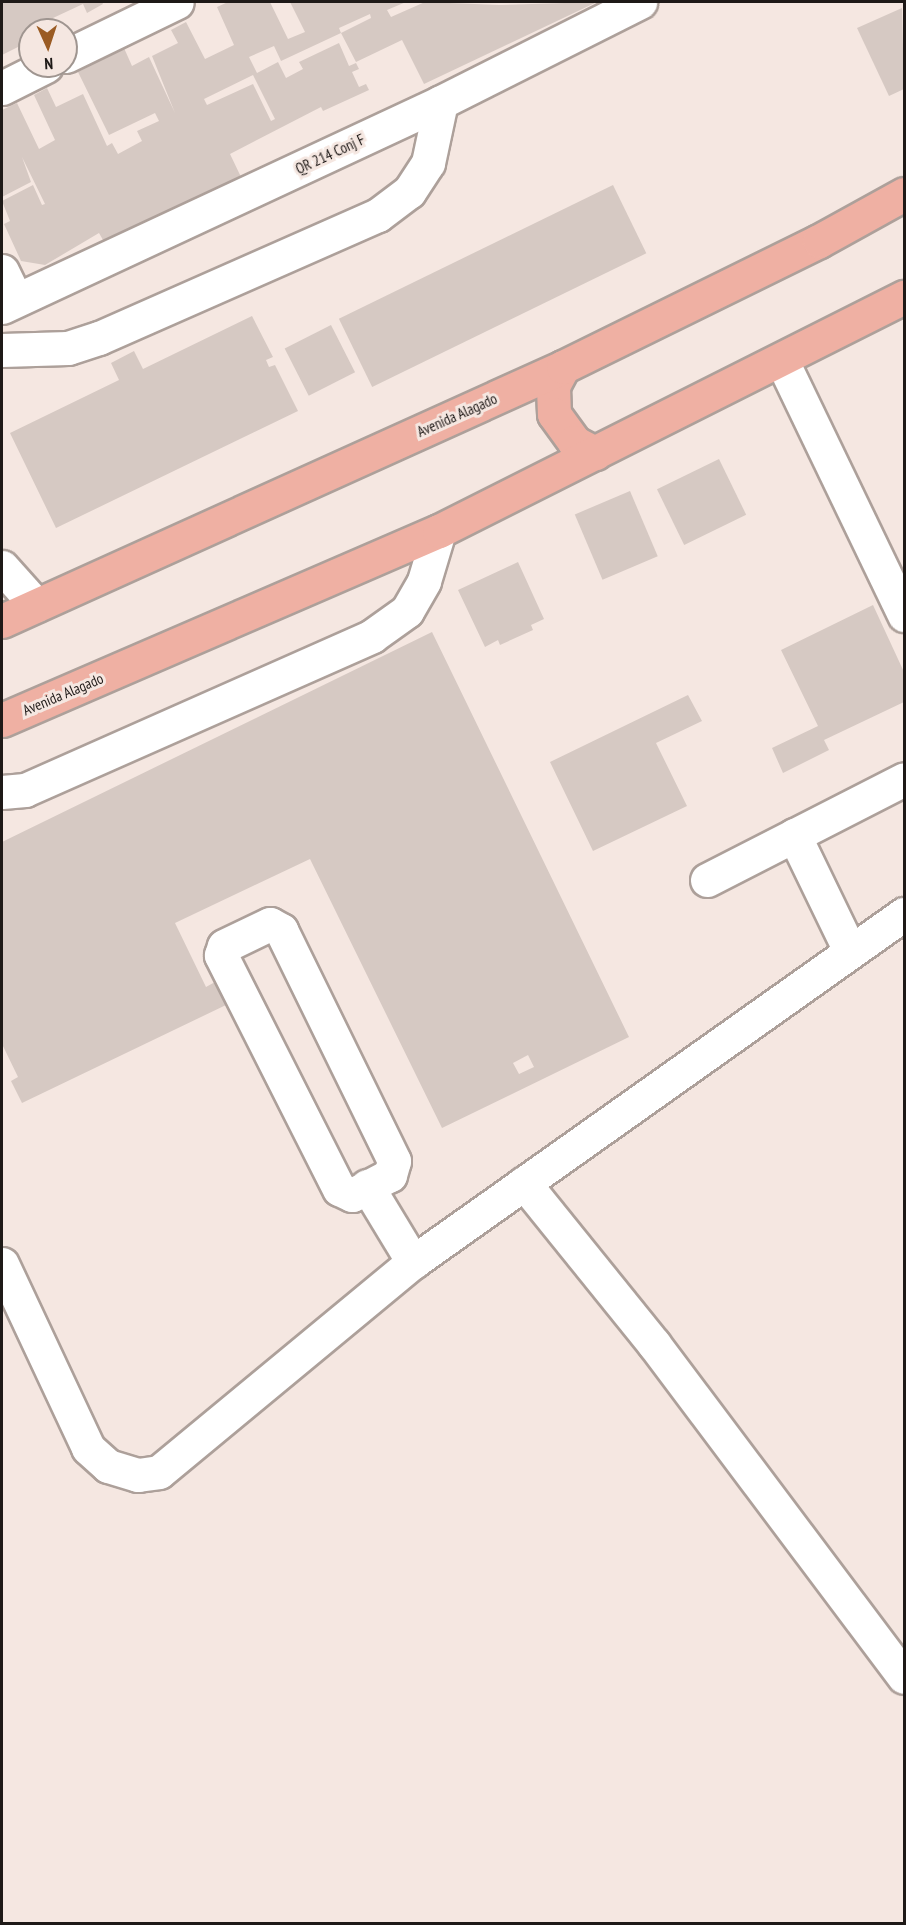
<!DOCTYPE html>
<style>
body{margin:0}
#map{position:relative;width:906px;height:1925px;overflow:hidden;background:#f5e7e1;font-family:"PT Sans Narrow",sans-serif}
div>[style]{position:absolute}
.building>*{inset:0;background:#d6c9c3;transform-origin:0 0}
.roads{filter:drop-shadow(2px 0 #ada09a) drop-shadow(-2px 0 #ada09a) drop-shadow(0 2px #ada09a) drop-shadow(0 -2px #ada09a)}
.minor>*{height:33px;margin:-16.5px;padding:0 16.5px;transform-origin:16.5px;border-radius:16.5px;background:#fff}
.major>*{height:33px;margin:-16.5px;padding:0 16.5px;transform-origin:16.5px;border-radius:16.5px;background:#efb0a3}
span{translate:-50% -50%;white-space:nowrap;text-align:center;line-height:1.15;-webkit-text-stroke:6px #f5e7e1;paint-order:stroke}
.street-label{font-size:15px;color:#1e1917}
.frame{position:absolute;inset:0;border:3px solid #1e1917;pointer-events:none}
.north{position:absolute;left:18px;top:18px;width:60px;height:60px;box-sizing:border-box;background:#f5e7e1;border:2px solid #9f9590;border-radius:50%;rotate:177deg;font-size:16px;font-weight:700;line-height:24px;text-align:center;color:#1e1917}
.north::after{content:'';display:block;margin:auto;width:21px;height:27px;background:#9a5b23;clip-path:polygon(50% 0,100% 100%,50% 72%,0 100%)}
</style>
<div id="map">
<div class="building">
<i style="clip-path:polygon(2px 2px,102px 2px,103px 4px,87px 13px,83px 4px,53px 18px,57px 28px,30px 30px,30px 41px,2px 55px)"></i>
<i style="clip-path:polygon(evenodd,228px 2px,270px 2px,288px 39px,305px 32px,290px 2px,406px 2px,387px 10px,391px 17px,425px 2px,499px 5px,597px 2px,424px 84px,402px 40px,356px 62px,341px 33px,371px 18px,370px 14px,339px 28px,341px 33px,281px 61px,274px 46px,249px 57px,257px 73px,278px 62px,286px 78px,303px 69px,299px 62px,339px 43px,349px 66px,356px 63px,359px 69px,352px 72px,359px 87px,366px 84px,369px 90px,323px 111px,321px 107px,230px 154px,241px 177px,103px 240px,99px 233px,45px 265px,21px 261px,4px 224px,10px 221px,2px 201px,33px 185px,42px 205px,45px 204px,22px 157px,31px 182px,2px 197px,2px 110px,17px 103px,39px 149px,55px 140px,34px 95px,47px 88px,56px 107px,83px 94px,107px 146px,112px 143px,118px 154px,142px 141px,137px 131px,159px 121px,155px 113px,109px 135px,78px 72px,124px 48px,132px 66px,149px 57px,175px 113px,152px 56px,178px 43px,171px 30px,186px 22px,205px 59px,234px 45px,217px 7px,228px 2px,253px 75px,275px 119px,271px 121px,253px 84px,207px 105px,204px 99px,253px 75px)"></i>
<i style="clip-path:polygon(902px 8px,904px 89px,889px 96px,857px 28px)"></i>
<i style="left:613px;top:185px;width:76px;height:305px;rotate:64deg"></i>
<i style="clip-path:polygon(252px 316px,273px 357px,266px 360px,269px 367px,275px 365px,298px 411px,56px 528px,10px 433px,119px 380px,111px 363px,134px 351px,143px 369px)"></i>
<i style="left:331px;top:325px;width:53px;height:52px;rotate:63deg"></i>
<i style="left:719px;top:459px;width:62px;height:69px;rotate:64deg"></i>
<i style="left:630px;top:491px;width:71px;height:60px;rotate:67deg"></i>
<i style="clip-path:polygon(518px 562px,544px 619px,531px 625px,533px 630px,500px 645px,498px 640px,485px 647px,458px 590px)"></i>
<i style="clip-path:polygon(873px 605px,904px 672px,904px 702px,824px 740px,829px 750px,783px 773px,772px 748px,818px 726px,781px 650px)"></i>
<i style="clip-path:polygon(evenodd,432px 632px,629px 1037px,442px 1128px,310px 859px,175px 923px,206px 987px,215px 982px,226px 1005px,22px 1103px,11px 1081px,18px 1077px,2px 1044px,2px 842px,432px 632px,528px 1055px,534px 1067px,519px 1074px,513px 1063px,528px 1055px)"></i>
<i style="clip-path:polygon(688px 695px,702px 721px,656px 743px,687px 806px,593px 851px,550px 762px)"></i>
</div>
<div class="roads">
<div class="minor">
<i style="left:66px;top:56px;width:123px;rotate:-25.9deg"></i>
<i style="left:2px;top:88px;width:49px;rotate:-26.6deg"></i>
<i style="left:2px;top:271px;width:32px;rotate:64deg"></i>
<i style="left:2px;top:307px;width:485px;rotate:-25deg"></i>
<i style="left:441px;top:102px;width:223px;rotate:-26.7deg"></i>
<i style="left:2px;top:350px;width:66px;rotate:-1.7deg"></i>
<i style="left:68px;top:348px;width:33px;rotate:-18deg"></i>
<i style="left:99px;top:338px;width:305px;rotate:-23.8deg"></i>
<i style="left:378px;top:215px;width:39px;rotate:-37deg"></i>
<i style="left:409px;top:192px;width:35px;rotate:-57deg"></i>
<i style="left:428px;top:163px;width:62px;rotate:-78deg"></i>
<i style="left:782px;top:361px;width:282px;rotate:64.3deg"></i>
<i style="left:2px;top:567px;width:51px;rotate:48.2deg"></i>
<i style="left:2px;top:792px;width:23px;rotate:-5deg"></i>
<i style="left:25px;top:790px;width:380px;rotate:-23.9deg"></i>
<i style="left:372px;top:636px;width:43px;rotate:-35.5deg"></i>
<i style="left:407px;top:611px;width:34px;rotate:-60deg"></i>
<i style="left:424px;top:581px;width:52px;rotate:-73.3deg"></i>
<i style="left:794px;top:835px;width:129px;rotate:64.2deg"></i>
<i style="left:707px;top:880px;width:221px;rotate:-27.1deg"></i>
<i style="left:270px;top:924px;width:13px;rotate:29deg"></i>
<i style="left:281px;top:930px;width:257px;rotate:63.9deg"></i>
<i style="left:394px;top:1161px;width:15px;rotate:106deg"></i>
<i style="left:390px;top:1175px;width:43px;rotate:152.2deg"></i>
<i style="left:352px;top:1195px;width:14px;rotate:-155deg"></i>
<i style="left:339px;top:1189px;width:262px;rotate:-116.8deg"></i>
<i style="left:221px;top:955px;width:9px;rotate:-72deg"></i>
<i style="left:224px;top:946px;width:51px;rotate:-25.6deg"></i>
<i style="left:524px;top:1183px;width:207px;rotate:51.1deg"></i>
<i style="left:654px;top:1344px;width:416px;rotate:53.1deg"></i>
<i style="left:367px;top:1186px;width:89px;rotate:58.8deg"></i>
<i style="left:2px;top:1264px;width:203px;rotate:64.9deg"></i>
<i style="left:88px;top:1448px;width:27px;rotate:42deg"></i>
<i style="left:108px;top:1466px;width:31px;rotate:17deg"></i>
<i style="left:138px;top:1475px;width:21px;rotate:-8deg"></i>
<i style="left:159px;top:1472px;width:330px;rotate:-39.6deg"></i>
<i style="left:413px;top:1262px;width:602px;rotate:-35.33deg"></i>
</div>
<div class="major">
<i style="left:563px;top:367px;width:21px;rotate:118deg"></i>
<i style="left:553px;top:386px;width:28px;rotate:88deg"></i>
<i style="left:554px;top:414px;width:34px;rotate:54deg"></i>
<i style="left:574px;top:442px;width:24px;rotate:28deg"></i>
<i style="left:2px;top:621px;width:616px;rotate:-24.36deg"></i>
<i style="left:563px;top:367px;width:285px;rotate:-26.2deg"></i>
<i style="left:819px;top:241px;width:97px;rotate:-28.9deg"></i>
<i style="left:2px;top:720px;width:476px;rotate:-23.4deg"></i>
<i style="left:439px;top:531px;width:521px;rotate:-26.71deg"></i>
</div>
</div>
<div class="street-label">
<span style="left:330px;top:154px;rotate:-25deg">QR 214 Conj F</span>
<span style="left:457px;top:415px;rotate:-24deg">Avenida Alagado</span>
<span style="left:63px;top:694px;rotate:-23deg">Avenida Alagado</span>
</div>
<div class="frame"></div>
<div class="north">N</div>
</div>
